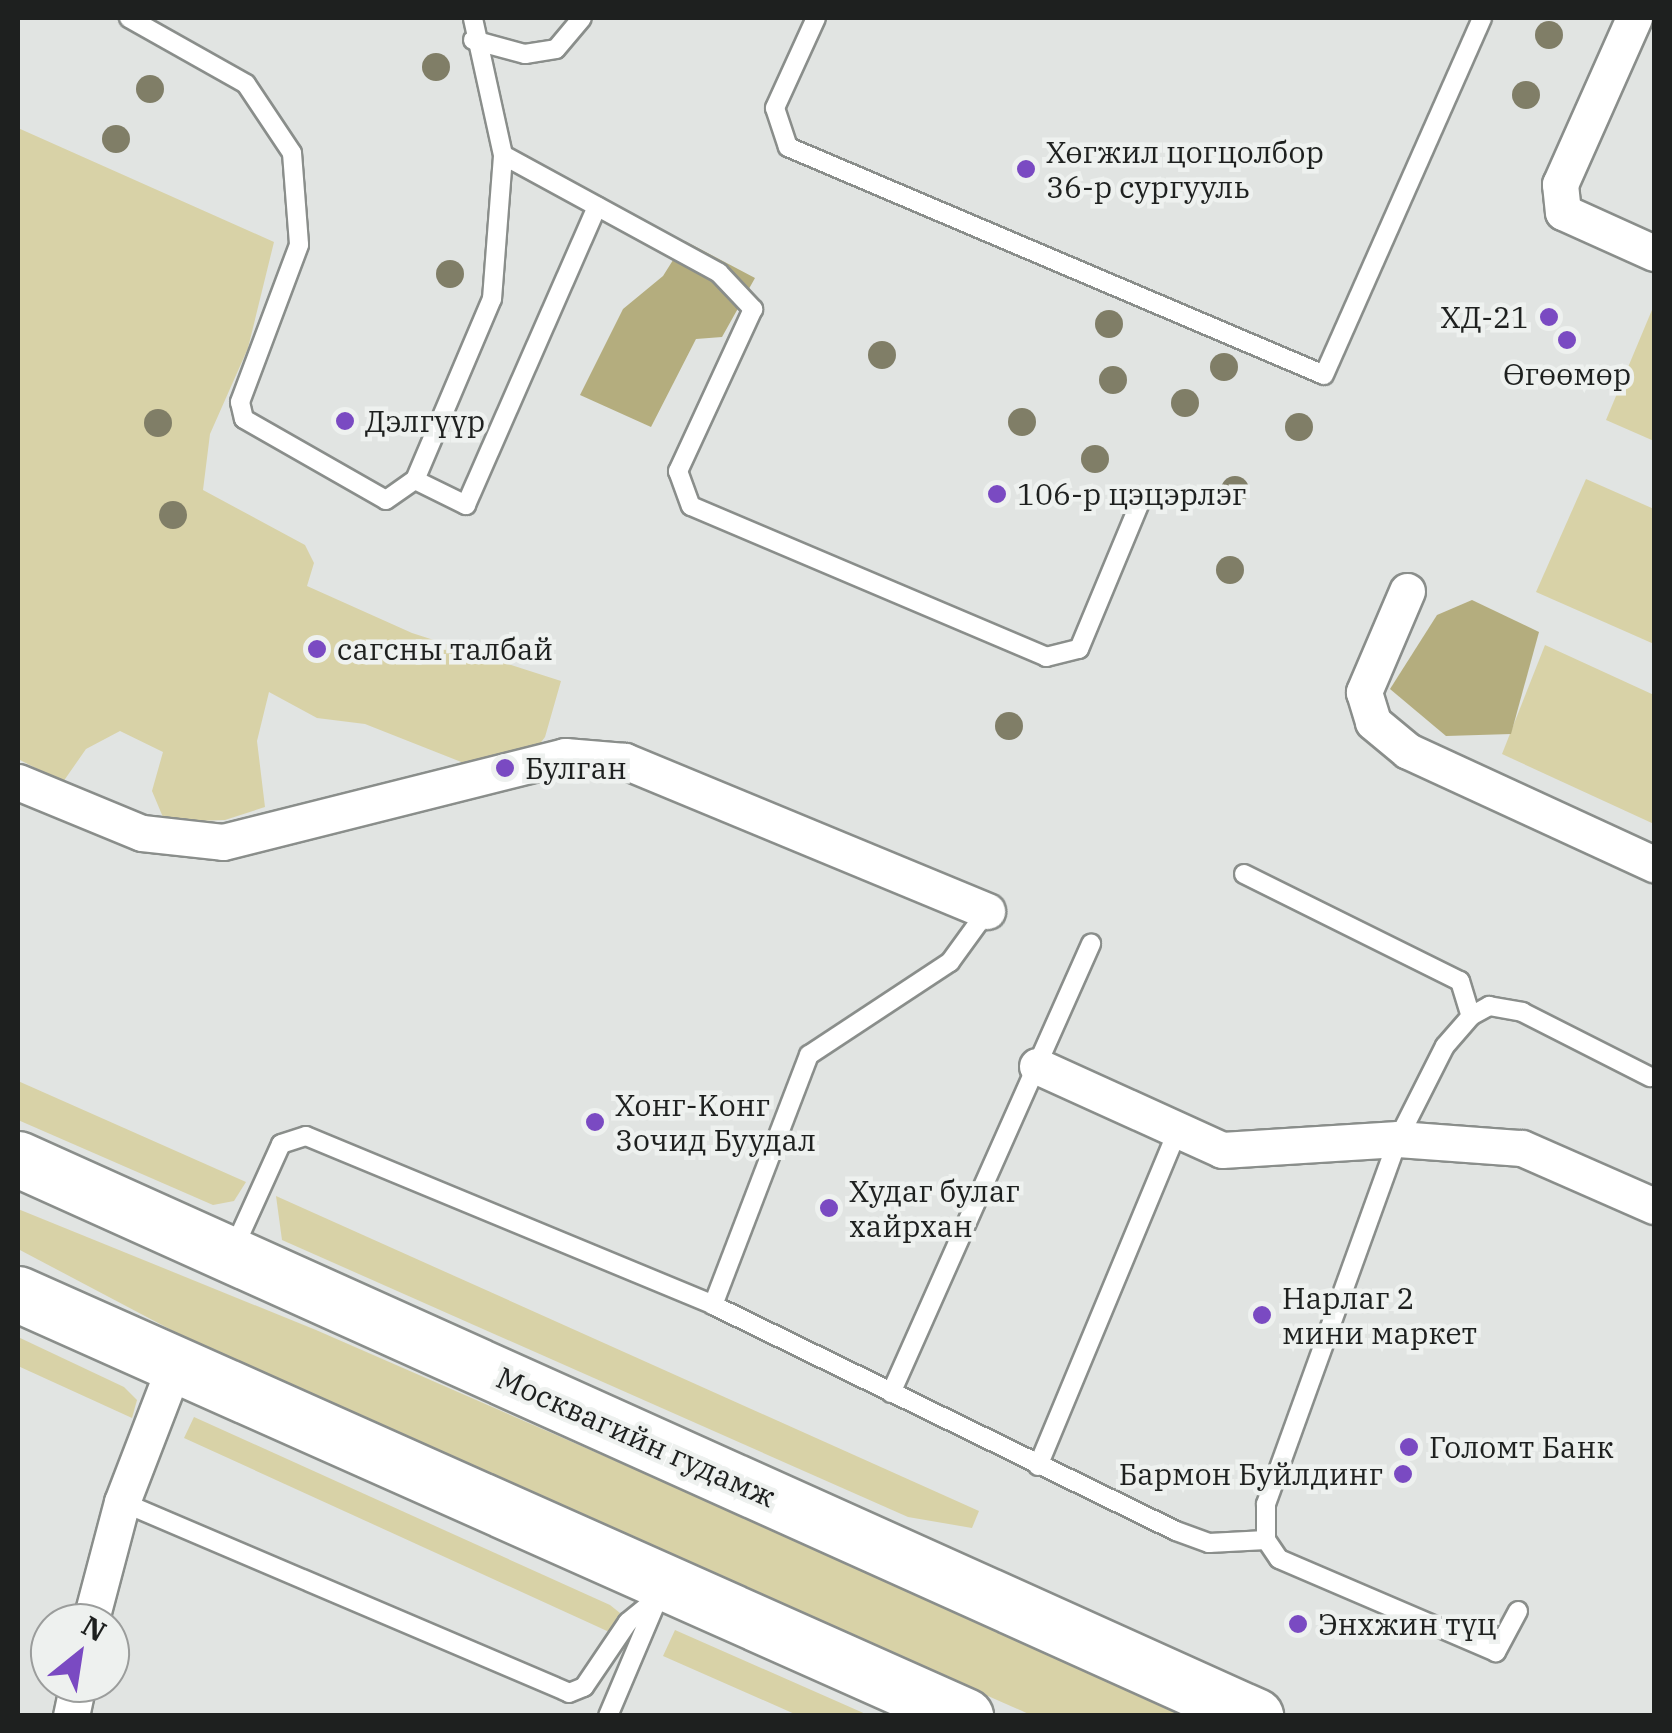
<!DOCTYPE html>
<meta charset="utf-8">
<style>
body{margin:0}
#map{position:relative;width:1672px;height:1733px;overflow:hidden;background:#e1e4e2;font-family:"IBM Plex Serif",serif}
div>[style]{position:absolute}
.green>*{inset:0;background:#d8d2a7}
.forest>*{inset:0;background:#b4ad7e}
.roads{filter:drop-shadow(2px 0 #8a8e8b) drop-shadow(-2px 0 #8a8e8b) drop-shadow(0 2px #8a8e8b) drop-shadow(0 -2px #8a8e8b)}
.service>*{height:18px;margin:-9px;padding:0 9px;transform-origin:9px;border-radius:9px;background:#fff}
.minor>*{height:35px;margin:-17.5px;padding:0 17.5px;transform-origin:17.5px;border-radius:17.5px;background:#fff}
.trunk>*{height:55px;margin:-27.5px;padding:0 27.5px;transform-origin:27.5px;border-radius:27.5px;background:#fff}
.trees>*{width:28px;height:28px;margin:-14px;border-radius:50%;background:#807e67}
.dots>*{width:28px;height:28px;translate:-50% -50%;box-sizing:border-box;border:5px solid #eef1ef;border-radius:50%}
span{translate:-50% -50%;white-space:nowrap;text-align:center;line-height:1.15;-webkit-text-stroke:9px #eef1ef;paint-order:stroke}
.poi-label{font-size:30px;color:#1e201f}
.left{translate:0 -50%;text-align:left}
.right{translate:-100% -50%;text-align:right}
.street-label{font-size:30px;color:#1e201f}
.frame{position:absolute;inset:0;border:20px solid #1e201f;pointer-events:none}
.north{position:absolute;left:30px;top:1603px;width:100px;height:100px;box-sizing:border-box;background:#eef1ef;border:2px solid #9b9d9c;border-radius:50%;rotate:30deg;font-size:28px;font-weight:700;line-height:40px;text-align:center;color:#1e201f}
.north::after{content:'';display:block;margin:auto;width:35px;height:45px;background:#7a4ac2;clip-path:polygon(50% 0,100% 100%,50% 72%,0 100%)}
</style>
<div id="map">
<div class="green">
<i style="clip-path:polygon(18px 128px,274px 242px,248px 348px,210px 434px,203px 490px,305px 545px,314px 563px,307px 586px,412px 633px,561px 681px,545px 737px,523px 766px,479px 769px,365px 724px,317px 718px,269px 692px,257px 741px,265px 807px,225px 820px,165px 822px,152px 791px,163px 752px,120px 731px,86px 749px,63px 782px,18px 759px)"></i>
<i style="clip-path:polygon(1654px 305px,1654px 441px,1606px 420px)"></i>
<i style="clip-path:polygon(1586px 479px,1654px 509px,1654px 644px,1536px 592px)"></i>
<i style="clip-path:polygon(1545px 645px,1654px 695px,1654px 824px,1502px 754px)"></i>
<i style="clip-path:polygon(18px 1081px,246px 1182px,234px 1201px,213px 1205px,18px 1120px)"></i>
<i style="clip-path:polygon(276px 1196px,979px 1511px,972px 1528px,908px 1517px,282px 1240px)"></i>
<i style="clip-path:polygon(18px 1209px,316px 1330px,1197px 1715px,1031px 1715px,232px 1362px,18px 1249px)"></i>
<i style="clip-path:polygon(18px 1337px,124px 1387px,137px 1400px,132px 1418px,18px 1366px)"></i>
<i style="clip-path:polygon(194px 1417px,610px 1605px,620px 1613px,618px 1636px,184px 1438px)"></i>
<i style="clip-path:polygon(675px 1630px,868px 1715px,869px 1715px,797px 1715px,663px 1656px)"></i>
</div>
<div class="forest">
<i style="clip-path:polygon(685px 241px,755px 278px,722px 337px,696px 339px,651px 427px,580px 395px,623px 309px,663px 276px)"></i>
<i style="clip-path:polygon(1472px 600px,1539px 632px,1511px 734px,1446px 736px,1390px 689px,1437px 615px)"></i>
</div>
<div class="roads">
<div class="service">
<i style="left:129px;top:18px;width:134px;rotate:29.4deg"></i>
<i style="left:246px;top:84px;width:83px;rotate:56.3deg"></i>
<i style="left:292px;top:153px;width:92px;rotate:85.6deg"></i>
<i style="left:299px;top:245px;width:168px;rotate:110.6deg"></i>
<i style="left:240px;top:402px;width:17px;rotate:77deg"></i>
<i style="left:244px;top:419px;width:163px;rotate:29.7deg"></i>
<i style="left:386px;top:500px;width:35px;rotate:-35deg"></i>
<i style="left:415px;top:480px;width:197px;rotate:-67deg"></i>
<i style="left:492px;top:299px;width:144px;rotate:-85.6deg"></i>
<i style="left:503px;top:155px;width:140px;rotate:-102.4deg"></i>
<i style="left:816px;top:18px;width:99px;rotate:114.5deg"></i>
<i style="left:775px;top:108px;width:41px;rotate:71.6deg"></i>
<i style="left:788px;top:147px;width:582px;rotate:23.04deg"></i>
<i style="left:1324px;top:375px;width:390px;rotate:-66.1deg"></i>
<i style="left:473px;top:40px;width:54px;rotate:15.1deg"></i>
<i style="left:525px;top:54px;width:31px;rotate:-9deg"></i>
<i style="left:556px;top:49px;width:40px;rotate:-50deg"></i>
<i style="left:503px;top:155px;width:246px;rotate:28.6deg"></i>
<i style="left:719px;top:273px;width:50px;rotate:46.6deg"></i>
<i style="left:753px;top:309px;width:179px;rotate:114.8deg"></i>
<i style="left:678px;top:471px;width:37px;rotate:70deg"></i>
<i style="left:691px;top:506px;width:386px;rotate:23deg"></i>
<i style="left:1046px;top:657px;width:34px;rotate:-14deg"></i>
<i style="left:1079px;top:649px;width:164px;rotate:-67.4deg"></i>
<i style="left:415px;top:480px;width:57px;rotate:26.1deg"></i>
<i style="left:466px;top:505px;width:326px;rotate:-66.3deg"></i>
<i style="left:1244px;top:874px;width:241px;rotate:26.4deg"></i>
<i style="left:1460px;top:981px;width:37px;rotate:73deg"></i>
<i style="left:233px;top:1250px;width:116px;rotate:-65.6deg"></i>
<i style="left:281px;top:1144px;width:26px;rotate:-18deg"></i>
<i style="left:306px;top:1136px;width:441px;rotate:22.5deg"></i>
<i style="left:713px;top:1305px;width:515px;rotate:26.02deg"></i>
<i style="left:1176px;top:1531px;width:35px;rotate:20deg"></i>
<i style="left:1209px;top:1543px;width:57px;rotate:-3deg"></i>
<i style="left:713px;top:1305px;width:268px;rotate:-69deg"></i>
<i style="left:809px;top:1055px;width:169px;rotate:-33.4deg"></i>
<i style="left:950px;top:962px;width:63px;rotate:-54deg"></i>
<i style="left:891px;top:1393px;width:492px;rotate:-66deg"></i>
<i style="left:1038px;top:1466px;width:364px;rotate:-67.4deg"></i>
<i style="left:122px;top:1502px;width:486px;rotate:23.1deg"></i>
<i style="left:569px;top:1693px;width:16px;rotate:-22deg"></i>
<i style="left:584px;top:1687px;width:78px;rotate:-55.9deg"></i>
<i style="left:628px;top:1622px;width:40px;rotate:-39deg"></i>
<i style="left:1518px;top:1611px;width:47px;rotate:118.2deg"></i>
<i style="left:1496px;top:1652px;width:236px;rotate:-156.8deg"></i>
<i style="left:1279px;top:1559px;width:23px;rotate:-124deg"></i>
<i style="left:1266px;top:1540px;width:36px;rotate:-90deg"></i>
<i style="left:1266px;top:1504px;width:388px;rotate:-70.1deg"></i>
<i style="left:1398px;top:1139px;width:104px;rotate:-63.2deg"></i>
<i style="left:1445px;top:1046px;width:40px;rotate:-49deg"></i>
<i style="left:1471px;top:1016px;width:21px;rotate:-29deg"></i>
<i style="left:1489px;top:1006px;width:34px;rotate:10deg"></i>
<i style="left:1522px;top:1012px;width:144px;rotate:26.9deg"></i>
<i style="left:608px;top:1716px;width:130px;rotate:-67deg"></i>
</div>
<div class="minor">
<i style="left:1634px;top:18px;width:182px;rotate:114deg"></i>
<i style="left:1560px;top:184px;width:28px;rotate:84deg"></i>
<i style="left:1563px;top:212px;width:100px;rotate:24.3deg"></i>
<i style="left:1407px;top:591px;width:110px;rotate:113.1deg"></i>
<i style="left:1364px;top:692px;width:31px;rotate:73deg"></i>
<i style="left:1373px;top:722px;width:45px;rotate:39.6deg"></i>
<i style="left:1408px;top:751px;width:271px;rotate:24.7deg"></i>
<i style="left:18px;top:782px;width:134px;rotate:22.4deg"></i>
<i style="left:142px;top:833px;width:81px;rotate:6.3deg"></i>
<i style="left:223px;top:842px;width:353px;rotate:-14.1deg"></i>
<i style="left:565px;top:756px;width:60px;rotate:4.8deg"></i>
<i style="left:625px;top:761px;width:392px;rotate:22.5deg"></i>
<i style="left:1037px;top:1066px;width:203px;rotate:24.4deg"></i>
<i style="left:1222px;top:1150px;width:176px;rotate:-3.6deg"></i>
<i style="left:1398px;top:1139px;width:124px;rotate:4.2deg"></i>
<i style="left:1522px;top:1148px;width:144px;rotate:23.7deg"></i>
<i style="left:90px;top:1623px;width:125px;rotate:-75.2deg"></i>
<i style="left:122px;top:1502px;width:147px;rotate:-68.9deg"></i>
<i style="left:71px;top:1716px;width:34px;rotate:-78deg"></i>
</div>
<div class="trunk">
<i style="left:18px;top:1159px;width:1357px;rotate:24.24deg"></i>
<i style="left:18px;top:1294px;width:1037px;rotate:24.02deg"></i>
</div>
</div>
<div class="trees">
<i style="left:1549px;top:35px"></i>
<i style="left:436px;top:67px"></i>
<i style="left:150px;top:89px"></i>
<i style="left:1526px;top:95px"></i>
<i style="left:116px;top:139px"></i>
<i style="left:450px;top:274px"></i>
<i style="left:1109px;top:324px"></i>
<i style="left:882px;top:355px"></i>
<i style="left:1224px;top:367px"></i>
<i style="left:1113px;top:380px"></i>
<i style="left:1185px;top:403px"></i>
<i style="left:1022px;top:422px"></i>
<i style="left:158px;top:423px"></i>
<i style="left:1299px;top:427px"></i>
<i style="left:1095px;top:459px"></i>
<i style="left:1235px;top:490px"></i>
<i style="left:173px;top:515px"></i>
<i style="left:1230px;top:570px"></i>
<i style="left:1009px;top:726px"></i>
</div>
<div class="dots">
<i style="left:1026px;top:169px;background:#7a4ac2"></i>
<i style="left:1549px;top:317px;background:#7a4ac2"></i>
<i style="left:1567px;top:340px;background:#7a4ac2"></i>
<i style="left:345px;top:421px;background:#7a4ac2"></i>
<i style="left:997px;top:494px;background:#7a4ac2"></i>
<i style="left:317px;top:649px;background:#7a4ac2"></i>
<i style="left:505px;top:768px;background:#7a4ac2"></i>
<i style="left:595px;top:1122px;background:#7a4ac2"></i>
<i style="left:829px;top:1208px;background:#7a4ac2"></i>
<i style="left:1262px;top:1315px;background:#7a4ac2"></i>
<i style="left:1409px;top:1447px;background:#7a4ac2"></i>
<i style="left:1403px;top:1474px;background:#7a4ac2"></i>
<i style="left:1298px;top:1624px;background:#7a4ac2"></i>
</div>
<div class="poi-label">
<span class="left" style="left:1046px;top:169px">Хөгжил цогцолбор<br>36-р сургууль</span>
<span class="right" style="left:1529px;top:317px">ХД-21</span>
<span style="left:1567px;top:374px">Өгөөмөр</span>
<span class="left" style="left:365px;top:421px">Дэлгүүр</span>
<span class="left" style="left:1017px;top:494px">106-р цэцэрлэг</span>
<span class="left" style="left:337px;top:649px">сагсны талбай</span>
<span class="left" style="left:525px;top:768px">Булган</span>
<span class="left" style="left:615px;top:1122px">Хонг-Kонг<br>3очид Буудал</span>
<span class="left" style="left:849px;top:1208px">Худаг булаг<br>хайрхан</span>
<span class="left" style="left:1282px;top:1315px">Нарлаг 2<br>мини маркет</span>
<span class="left" style="left:1429px;top:1447px">Голомт Банк</span>
<span class="right" style="left:1383px;top:1474px">Бармон Буйлдинг</span>
<span class="left" style="left:1318px;top:1624px">Энхжин түц</span>
</div>
<div class="street-label">
<span style="left:636px;top:1437px;rotate:24deg">Москвагийн гудамж</span>
</div>
<div class="frame"></div>
<div class="north">N</div>
</div>
